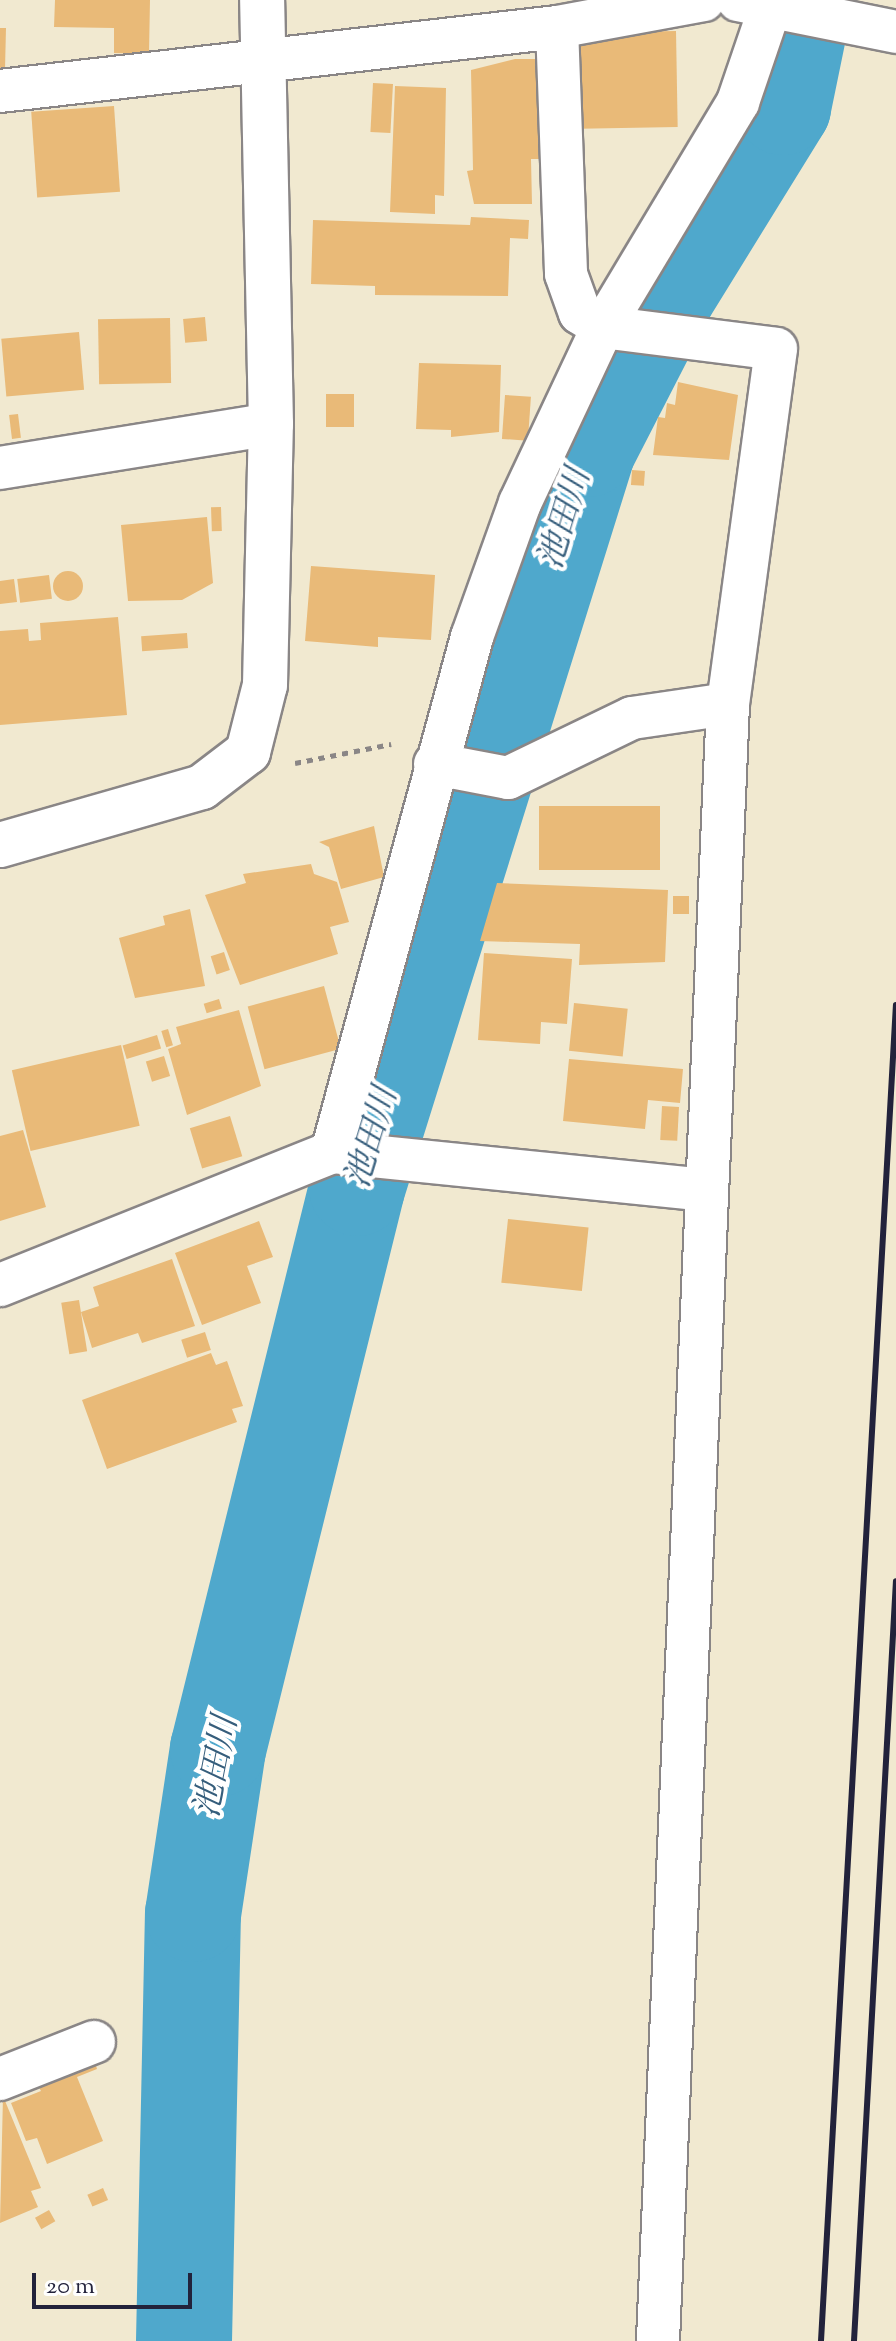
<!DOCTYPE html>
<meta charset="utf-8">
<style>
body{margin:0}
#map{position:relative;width:896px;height:2341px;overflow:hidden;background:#f1e9d0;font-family:"Sorts Mill Goudy","Noto Serif JP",serif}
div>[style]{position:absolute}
.river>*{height:96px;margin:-48px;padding:0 48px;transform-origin:48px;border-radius:48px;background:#4fa8cc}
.building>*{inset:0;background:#e9ba78;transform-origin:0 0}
.round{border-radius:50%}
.path>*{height:5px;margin-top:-2.5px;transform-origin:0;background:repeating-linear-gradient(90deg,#8a8686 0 6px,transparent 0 12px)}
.roads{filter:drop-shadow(2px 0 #8a8686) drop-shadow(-2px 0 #8a8686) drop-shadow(0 2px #8a8686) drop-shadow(0 -2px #8a8686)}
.minor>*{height:42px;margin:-21px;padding:0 21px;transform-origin:21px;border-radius:21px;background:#fff}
.tertiary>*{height:44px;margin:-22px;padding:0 22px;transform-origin:22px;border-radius:22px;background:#fff}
.rail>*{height:6px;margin:-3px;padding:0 3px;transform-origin:3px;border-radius:3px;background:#22223b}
span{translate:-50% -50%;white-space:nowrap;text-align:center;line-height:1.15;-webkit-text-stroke:8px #fff;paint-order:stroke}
.water-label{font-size:34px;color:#365e7c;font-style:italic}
.scale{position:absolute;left:32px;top:2273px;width:160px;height:36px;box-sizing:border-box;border:4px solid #22223b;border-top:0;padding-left:10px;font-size:24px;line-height:28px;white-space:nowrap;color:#22223b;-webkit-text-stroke:6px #fff;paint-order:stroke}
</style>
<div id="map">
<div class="river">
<i style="left:184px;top:2341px;width:427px;rotate:-88.8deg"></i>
<i style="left:193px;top:1914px;width:167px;rotate:-81.4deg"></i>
<i style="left:218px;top:1749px;width:578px;rotate:-76.08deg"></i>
<i style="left:357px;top:1188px;width:774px;rotate:-72.64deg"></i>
<i style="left:588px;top:449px;width:173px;rotate:-62.8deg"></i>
<i style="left:667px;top:295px;width:221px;rotate:-58.3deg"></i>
<i style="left:783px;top:107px;width:109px;rotate:-78.4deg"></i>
</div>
<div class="building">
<i style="clip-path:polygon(55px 0,150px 0,149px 54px,114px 53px,114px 28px,54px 27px)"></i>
<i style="clip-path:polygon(0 28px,6px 28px,5px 69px,0 69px)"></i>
<i style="left:676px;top:31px;width:96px;height:98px;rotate:89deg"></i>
<i style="clip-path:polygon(515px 59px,540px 59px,542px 159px,531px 159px,532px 204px,474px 204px,467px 171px,473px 170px,471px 70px)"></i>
<i style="left:373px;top:83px;width:20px;height:49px;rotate:3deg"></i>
<i style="clip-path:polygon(395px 86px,446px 88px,444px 196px,435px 195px,435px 214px,390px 212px)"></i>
<i style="left:114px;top:106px;width:86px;height:83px;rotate:86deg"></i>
<i style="clip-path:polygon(471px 217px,529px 220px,528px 239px,510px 238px,508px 296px,375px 295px,375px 286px,311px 284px,313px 220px,470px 225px)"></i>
<i style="left:205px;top:317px;width:24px;height:22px;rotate:85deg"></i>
<i style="left:170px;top:318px;width:65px;height:72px;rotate:89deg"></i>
<i style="left:79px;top:332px;width:58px;height:78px;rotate:85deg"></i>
<i style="clip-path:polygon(419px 363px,501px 365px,499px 432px,451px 437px,451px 430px,416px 429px)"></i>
<i style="clip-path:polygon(678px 382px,738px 395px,729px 460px,653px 455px,658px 417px,665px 418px,667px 403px,675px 405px)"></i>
<i style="left:354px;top:394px;width:33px;height:28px;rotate:90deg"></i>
<i style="left:505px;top:395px;width:26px;height:44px;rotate:4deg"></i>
<i style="left:18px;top:414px;width:24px;height:9px;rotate:83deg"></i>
<i style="left:632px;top:470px;width:13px;height:15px;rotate:4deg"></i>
<i style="left:221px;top:507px;width:24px;height:10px;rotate:88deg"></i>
<i style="clip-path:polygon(207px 517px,213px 583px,182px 600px,128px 601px,121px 525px)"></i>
<i style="clip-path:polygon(311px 566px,435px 575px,431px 640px,378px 637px,378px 647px,305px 641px)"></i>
<i class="round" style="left:53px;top:571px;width:30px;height:30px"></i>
<i style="left:49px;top:575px;width:24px;height:32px;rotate:83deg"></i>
<i style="clip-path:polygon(14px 579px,17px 602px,0 604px,0 581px)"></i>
<i style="clip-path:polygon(118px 617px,127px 715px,0 725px,0 631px,28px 629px,29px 641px,41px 640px,40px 623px)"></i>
<i style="left:187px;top:633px;width:15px;height:46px;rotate:86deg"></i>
<i style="left:539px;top:806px;width:121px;height:64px"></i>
<i style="clip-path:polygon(374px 826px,384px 877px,341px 889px,329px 847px,319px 842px)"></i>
<i style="clip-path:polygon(311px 864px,314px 874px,337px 882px,349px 922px,330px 927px,338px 954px,240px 985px,205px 895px,246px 883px,243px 874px)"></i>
<i style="clip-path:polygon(497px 883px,668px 890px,665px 962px,579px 965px,580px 944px,480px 941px)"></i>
<i style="left:673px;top:896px;width:16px;height:18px"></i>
<i style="clip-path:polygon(190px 909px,205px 986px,135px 998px,119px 938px,165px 925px,163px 916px)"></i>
<i style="left:224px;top:952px;width:19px;height:14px;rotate:72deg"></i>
<i style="clip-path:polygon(484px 953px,572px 959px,567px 1024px,541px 1022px,540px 1044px,478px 1040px)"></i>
<i style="left:324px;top:986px;width:65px;height:79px;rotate:75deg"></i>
<i style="left:219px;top:999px;width:10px;height:16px;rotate:73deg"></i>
<i style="left:574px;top:1003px;width:54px;height:48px;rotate:6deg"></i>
<i style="clip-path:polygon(239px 1010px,261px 1086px,187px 1115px,168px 1049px,181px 1044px,176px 1027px)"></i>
<i style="left:168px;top:1029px;width:17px;height:7px;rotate:73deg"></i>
<i style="left:157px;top:1035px;width:14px;height:36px;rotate:73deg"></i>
<i style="left:121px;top:1045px;width:83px;height:112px;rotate:77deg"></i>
<i style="left:164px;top:1056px;width:21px;height:19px;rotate:73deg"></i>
<i style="clip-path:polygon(569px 1059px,683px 1069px,680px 1103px,648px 1100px,645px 1129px,563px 1121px)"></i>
<i style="left:662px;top:1106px;width:17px;height:34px;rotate:3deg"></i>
<i style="left:230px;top:1116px;width:42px;height:42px;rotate:73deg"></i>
<i style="clip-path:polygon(23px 1130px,46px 1207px,0 1221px,0 1136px)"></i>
<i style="left:508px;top:1219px;width:81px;height:64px;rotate:6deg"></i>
<i style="clip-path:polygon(259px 1221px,273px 1257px,247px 1266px,261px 1303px,202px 1325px,175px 1253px)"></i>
<i style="clip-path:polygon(172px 1259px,195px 1326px,142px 1343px,138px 1333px,92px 1348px,81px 1312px,99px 1306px,93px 1287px)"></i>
<i style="left:79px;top:1300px;width:52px;height:18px;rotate:81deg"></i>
<i style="left:205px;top:1332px;width:19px;height:25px;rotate:72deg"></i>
<i style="clip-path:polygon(211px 1353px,216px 1365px,227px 1361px,243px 1406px,232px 1409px,237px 1422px,107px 1469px,82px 1400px)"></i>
<i style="clip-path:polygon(94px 2059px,97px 2069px,77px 2077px,103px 2141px,47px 2164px,37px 2138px,26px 2141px,11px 2103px,41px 2091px,36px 2082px)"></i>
<i style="clip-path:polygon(3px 2096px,41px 2188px,31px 2191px,38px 2207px,0 2223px)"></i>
<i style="left:103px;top:2188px;width:13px;height:17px;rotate:67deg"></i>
<i style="left:49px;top:2210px;width:13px;height:16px;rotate:61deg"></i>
</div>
<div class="path">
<i style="left:295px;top:763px;width:98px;rotate:-11.2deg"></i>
</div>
<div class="roads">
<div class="minor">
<i style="left:738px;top:0;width:161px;rotate:11.4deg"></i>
<i style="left:557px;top:27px;width:247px;rotate:87.9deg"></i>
<i style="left:566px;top:274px;width:41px;rotate:70.3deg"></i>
<i style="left:580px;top:313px;width:27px;rotate:31deg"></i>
<i style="left:603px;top:327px;width:174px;rotate:7.2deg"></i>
<i style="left:776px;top:349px;width:358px;rotate:97.7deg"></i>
<i style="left:728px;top:704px;width:1638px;rotate:92.45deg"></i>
<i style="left:0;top:91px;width:561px;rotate:-6.55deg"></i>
<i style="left:557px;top:27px;width:149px;rotate:-10.4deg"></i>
<i style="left:0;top:468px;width:275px;rotate:-9.2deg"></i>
<i style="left:435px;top:764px;width:74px;rotate:10.9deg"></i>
<i style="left:508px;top:778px;width:138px;rotate:-25.8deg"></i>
<i style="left:632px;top:718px;width:97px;rotate:-8.3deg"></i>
<i style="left:332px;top:1152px;width:534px;rotate:-74.79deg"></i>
<i style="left:472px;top:637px;width:142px;rotate:-70.3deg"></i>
<i style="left:520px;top:503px;width:195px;rotate:-64.8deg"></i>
<i style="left:603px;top:327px;width:262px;rotate:-59deg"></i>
<i style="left:738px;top:102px;width:102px;rotate:-71.2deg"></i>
<i style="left:0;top:1285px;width:358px;rotate:-21.8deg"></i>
<i style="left:332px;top:1152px;width:376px;rotate:5.8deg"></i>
<i style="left:0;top:2079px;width:101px;rotate:-21.5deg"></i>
</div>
<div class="tertiary">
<i style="left:0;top:845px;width:210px;rotate:-16deg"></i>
<i style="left:202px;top:787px;width:58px;rotate:-37.3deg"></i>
<i style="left:248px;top:752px;width:69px;rotate:-75.8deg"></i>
<i style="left:265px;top:685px;width:261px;rotate:-88.7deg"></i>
<i style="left:271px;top:424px;width:424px;rotate:-91.2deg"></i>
</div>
</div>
<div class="rail">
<i style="left:821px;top:2341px;width:1338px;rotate:-86.79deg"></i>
<i style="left:854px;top:2341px;width:761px;rotate:-86.84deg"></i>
</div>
<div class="water-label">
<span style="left:566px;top:519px;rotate:-73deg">池田川</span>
<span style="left:373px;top:1138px;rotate:-73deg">池田川</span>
<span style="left:218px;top:1767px;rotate:-79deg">池田川</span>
</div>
<div class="scale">20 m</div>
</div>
